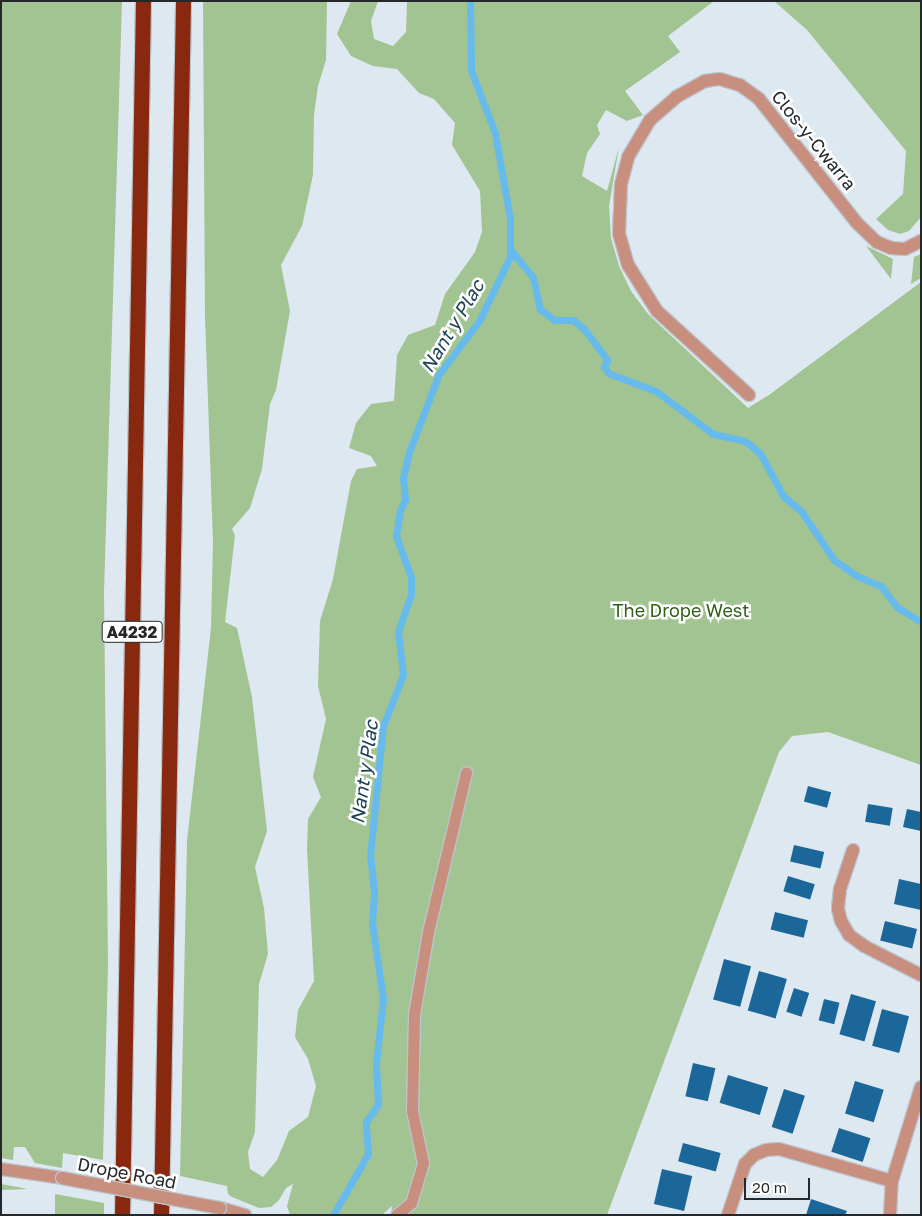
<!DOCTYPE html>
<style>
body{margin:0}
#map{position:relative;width:922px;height:1216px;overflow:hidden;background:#dee8f0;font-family:"Golos Text",sans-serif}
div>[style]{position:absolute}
.green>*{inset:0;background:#a1c492}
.stream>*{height:7px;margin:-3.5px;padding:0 3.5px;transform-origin:3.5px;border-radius:3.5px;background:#67baec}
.building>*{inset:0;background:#1c679a;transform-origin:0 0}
.roads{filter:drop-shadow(1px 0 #bdc5cd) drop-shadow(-1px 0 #bdc5cd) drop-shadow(0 1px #bdc5cd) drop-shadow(0 -1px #bdc5cd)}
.lane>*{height:11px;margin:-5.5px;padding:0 5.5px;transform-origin:5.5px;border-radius:5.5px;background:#c88e7e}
.street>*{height:12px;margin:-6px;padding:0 6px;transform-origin:6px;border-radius:6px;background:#c88e7e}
.highway>*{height:15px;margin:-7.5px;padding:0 7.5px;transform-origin:7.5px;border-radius:7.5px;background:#88280e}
.bridges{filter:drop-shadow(1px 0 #bdc5cd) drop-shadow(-1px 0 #bdc5cd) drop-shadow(0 1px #bdc5cd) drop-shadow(0 -1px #bdc5cd)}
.street-bridge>*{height:12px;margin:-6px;padding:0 6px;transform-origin:6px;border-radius:6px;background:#c88e7e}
span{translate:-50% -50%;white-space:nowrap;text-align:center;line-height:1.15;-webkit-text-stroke:5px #fff;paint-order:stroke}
.shield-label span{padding:1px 4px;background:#fff;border:1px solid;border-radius:4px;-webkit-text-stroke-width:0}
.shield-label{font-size:16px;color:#25282b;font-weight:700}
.street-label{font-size:18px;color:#25282b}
.park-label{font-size:18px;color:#315e19}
.water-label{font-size:19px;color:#1d4156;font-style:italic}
.frame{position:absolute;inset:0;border:2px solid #25282b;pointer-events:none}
.scale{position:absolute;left:744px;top:1178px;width:66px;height:22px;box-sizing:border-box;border:2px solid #25282b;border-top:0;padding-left:6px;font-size:15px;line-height:18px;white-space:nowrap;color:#25282b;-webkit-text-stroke:4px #fff;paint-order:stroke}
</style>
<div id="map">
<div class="green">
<i style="clip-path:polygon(1px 1px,122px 1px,104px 592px,108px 965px,103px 1160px,63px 1153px,62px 1168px,35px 1163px,25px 1147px,14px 1147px,13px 1160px,1px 1158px)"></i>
<i style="clip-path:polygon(203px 1px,327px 1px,326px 60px,318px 86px,314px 115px,313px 175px,302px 226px,281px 265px,290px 311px,276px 390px,270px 404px,262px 469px,250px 508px,232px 529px,235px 535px,225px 622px,237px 628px,252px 697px,267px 831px,255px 867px,264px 908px,268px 954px,259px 984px,255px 1132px,248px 1152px,250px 1169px,263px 1177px,277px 1160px,289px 1131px,308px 1117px,316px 1086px,308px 1059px,295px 1037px,298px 1010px,314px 981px,307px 849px,308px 819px,321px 797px,313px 777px,326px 719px,318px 686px,320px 621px,333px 579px,351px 481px,357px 469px,377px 466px,371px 456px,349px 448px,356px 423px,371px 404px,394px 401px,397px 355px,408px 335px,435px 325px,445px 294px,475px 252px,482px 232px,480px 191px,452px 145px,455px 123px,434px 99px,419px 93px,397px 69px,373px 66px,351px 56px,337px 34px,351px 1px,378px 1px,371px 21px,374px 39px,393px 46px,406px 32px,407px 1px,714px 1px,668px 36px,680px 52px,625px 91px,643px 115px,627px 121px,606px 110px,597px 125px,600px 134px,587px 153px,582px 176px,607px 191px,619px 147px,609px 206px,611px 238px,619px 266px,631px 291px,648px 314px,748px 408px,769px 395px,921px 282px,921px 765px,828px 732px,792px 736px,779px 752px,607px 1215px,391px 1215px,392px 1206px,382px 1215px,290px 1215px,287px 1206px,293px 1184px,286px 1188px,279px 1200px,271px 1207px,259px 1208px,232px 1197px,228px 1194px,227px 1186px,180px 1176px,187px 841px,211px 628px,213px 542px,205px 317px)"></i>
<i style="clip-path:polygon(774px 1px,921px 1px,921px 217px,909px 231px,900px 234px,888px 230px,876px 219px,903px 194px,906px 151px,807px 30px)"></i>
<i style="clip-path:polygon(866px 246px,893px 259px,891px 279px)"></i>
<i style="clip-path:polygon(921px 254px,921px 278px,911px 284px,914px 257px)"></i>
<i style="clip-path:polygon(1px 1184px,28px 1189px,1px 1190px)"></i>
<i style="clip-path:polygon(55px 1194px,104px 1203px,104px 1215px,55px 1215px)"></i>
</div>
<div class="stream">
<i style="left:510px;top:249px;width:36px;rotate:51deg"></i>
<i style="left:533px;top:277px;width:33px;rotate:78deg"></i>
<i style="left:540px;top:309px;width:18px;rotate:38deg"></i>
<i style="left:554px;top:320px;width:19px"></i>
<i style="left:573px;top:320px;width:14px;rotate:39deg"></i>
<i style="left:584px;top:329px;width:39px;rotate:53deg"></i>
<i style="left:607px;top:360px;width:7px;rotate:117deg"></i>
<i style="left:604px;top:366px;width:8px;rotate:60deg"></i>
<i style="left:608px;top:373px;width:51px;rotate:20.6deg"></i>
<i style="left:656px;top:391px;width:71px;rotate:37deg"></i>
<i style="left:713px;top:434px;width:33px;rotate:12deg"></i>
<i style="left:745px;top:441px;width:19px;rotate:39deg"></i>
<i style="left:760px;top:453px;width:49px;rotate:61.9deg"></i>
<i style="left:783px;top:496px;width:23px;rotate:40deg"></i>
<i style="left:801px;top:511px;width:59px;rotate:56deg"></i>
<i style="left:834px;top:560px;width:28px;rotate:35deg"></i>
<i style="left:857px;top:576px;width:26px;rotate:23deg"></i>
<i style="left:881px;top:586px;width:26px;rotate:53deg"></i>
<i style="left:897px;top:607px;width:28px;rotate:32deg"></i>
<i style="left:333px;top:1215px;width:70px;rotate:-60.2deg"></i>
<i style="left:368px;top:1154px;width:32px;rotate:-94deg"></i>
<i style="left:366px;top:1122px;width:22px;rotate:-56deg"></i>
<i style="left:378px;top:1104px;width:40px;rotate:-92.9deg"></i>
<i style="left:376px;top:1064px;width:65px;rotate:-83.9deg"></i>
<i style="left:383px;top:999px;width:77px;rotate:-98.2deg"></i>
<i style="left:372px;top:923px;width:31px;rotate:-86deg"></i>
<i style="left:374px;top:892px;width:36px;rotate:-96deg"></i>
<i style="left:370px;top:856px;width:131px;rotate:-84.3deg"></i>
<i style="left:383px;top:726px;width:55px;rotate:-68.6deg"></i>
<i style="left:403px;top:675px;width:43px;rotate:-96.6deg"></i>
<i style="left:398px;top:632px;width:39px;rotate:-71deg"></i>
<i style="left:411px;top:595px;width:18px;rotate:-90deg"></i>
<i style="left:411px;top:577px;width:44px;rotate:-110.1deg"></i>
<i style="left:396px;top:536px;width:26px;rotate:-81deg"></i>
<i style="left:400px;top:510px;width:11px;rotate:-63deg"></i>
<i style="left:405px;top:500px;width:22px;rotate:-95deg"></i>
<i style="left:403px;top:478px;width:27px;rotate:-77deg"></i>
<i style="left:409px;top:452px;width:84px;rotate:-69deg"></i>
<i style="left:439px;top:374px;width:66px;rotate:-53deg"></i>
<i style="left:479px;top:321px;width:71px;rotate:-64.2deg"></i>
<i style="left:510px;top:257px;width:38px;rotate:-90deg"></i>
<i style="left:510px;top:219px;width:87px;rotate:-99.9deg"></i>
<i style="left:495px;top:133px;width:67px;rotate:-110.9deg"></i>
<i style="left:471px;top:70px;width:69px;rotate:-90.8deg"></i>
</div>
<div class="building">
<i style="left:808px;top:786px;width:24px;height:16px;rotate:15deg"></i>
<i style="left:868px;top:804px;width:25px;height:18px;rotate:9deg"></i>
<i style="clip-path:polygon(907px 809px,921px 812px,921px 831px,903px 827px)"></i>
<i style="left:794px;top:845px;width:31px;height:17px;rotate:13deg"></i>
<i style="left:788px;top:876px;width:28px;height:16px;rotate:17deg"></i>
<i style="clip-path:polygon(899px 879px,921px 884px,921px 910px,894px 904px)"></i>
<i style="left:775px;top:912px;width:34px;height:18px;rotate:14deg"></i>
<i style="left:885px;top:921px;width:33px;height:20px;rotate:14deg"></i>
<i style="left:724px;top:959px;width:28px;height:42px;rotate:15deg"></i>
<i style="left:759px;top:971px;width:29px;height:41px;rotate:16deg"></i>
<i style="left:794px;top:988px;width:16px;height:25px;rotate:18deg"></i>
<i style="left:851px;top:994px;width:26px;height:42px;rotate:16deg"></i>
<i style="left:824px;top:999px;width:16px;height:22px;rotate:14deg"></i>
<i style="left:882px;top:1009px;width:28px;height:38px;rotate:15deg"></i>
<i style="left:693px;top:1063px;width:23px;height:34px;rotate:13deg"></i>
<i style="left:728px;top:1075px;width:42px;height:29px;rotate:17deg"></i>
<i style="left:855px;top:1081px;width:30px;height:34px;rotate:17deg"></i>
<i style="left:784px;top:1089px;width:22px;height:40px;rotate:18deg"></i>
<i style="left:839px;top:1128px;width:33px;height:25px;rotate:18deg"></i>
<i style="left:683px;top:1143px;width:39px;height:19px;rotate:15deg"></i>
<i style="left:662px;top:1169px;width:31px;height:36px;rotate:13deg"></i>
<i style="clip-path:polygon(811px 1199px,847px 1211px,845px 1215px,806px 1215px)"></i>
</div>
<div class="roads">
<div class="lane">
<i style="left:396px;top:1215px;width:19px;rotate:-39deg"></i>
<i style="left:411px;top:1203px;width:42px;rotate:-73.3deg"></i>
<i style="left:423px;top:1163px;width:53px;rotate:-101.9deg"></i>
<i style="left:412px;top:1111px;width:97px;rotate:-88.8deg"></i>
<i style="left:414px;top:1014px;width:83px;rotate:-80.3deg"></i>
<i style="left:428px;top:932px;width:164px;rotate:-76.6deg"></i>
</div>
<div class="street">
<i style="left:749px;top:395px;width:125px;rotate:-137.6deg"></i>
<i style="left:657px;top:311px;width:54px;rotate:-122.2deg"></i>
<i style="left:628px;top:265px;width:32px;rotate:-106deg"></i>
<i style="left:619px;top:234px;width:50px;rotate:-87.7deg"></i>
<i style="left:621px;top:184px;width:28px;rotate:-75deg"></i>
<i style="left:628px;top:157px;width:43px;rotate:-59.3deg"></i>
<i style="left:650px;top:120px;width:35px;rotate:-41deg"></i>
<i style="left:676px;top:97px;width:33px;rotate:-29deg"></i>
<i style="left:705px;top:81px;width:15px;rotate:-8deg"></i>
<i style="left:720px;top:79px;width:21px;rotate:17deg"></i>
<i style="left:740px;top:85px;width:24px;rotate:36deg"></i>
<i style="left:759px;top:99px;width:158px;rotate:51.7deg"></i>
<i style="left:857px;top:223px;width:28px;rotate:44deg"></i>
<i style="left:877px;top:242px;width:15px;rotate:23deg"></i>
<i style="left:891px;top:248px;width:14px;rotate:4deg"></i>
<i style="left:905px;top:249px;width:18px;rotate:-27deg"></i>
<i style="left:853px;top:850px;width:41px;rotate:108.4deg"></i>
<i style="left:840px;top:889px;width:20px;rotate:96deg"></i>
<i style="left:838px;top:909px;width:12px;rotate:76deg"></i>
<i style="left:841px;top:921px;width:16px;rotate:60deg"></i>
<i style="left:849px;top:935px;width:19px;rotate:36deg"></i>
<i style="left:864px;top:946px;width:64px;rotate:27deg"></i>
<i style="left:1px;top:1169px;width:62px;rotate:8.4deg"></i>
<i style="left:220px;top:1208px;width:26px;rotate:16deg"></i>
<i style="left:728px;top:1215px;width:54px;rotate:-71.6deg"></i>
<i style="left:745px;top:1164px;width:13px;rotate:-45deg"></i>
<i style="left:754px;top:1155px;width:13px;rotate:-23deg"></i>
<i style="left:766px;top:1150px;width:13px;rotate:-4deg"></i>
<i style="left:779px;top:1149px;width:117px;rotate:15.8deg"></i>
<i style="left:890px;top:1215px;width:34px;rotate:-87deg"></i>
<i style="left:892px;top:1181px;width:98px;rotate:-72.9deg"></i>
</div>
<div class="highway">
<i style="left:122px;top:1215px;width:1214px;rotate:-89.01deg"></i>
<i style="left:161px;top:1215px;width:1214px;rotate:-88.96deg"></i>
</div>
</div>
<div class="bridges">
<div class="street-bridge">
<i style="left:62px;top:1178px;width:161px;rotate:10.8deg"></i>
</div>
</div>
<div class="shield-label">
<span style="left:132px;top:632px">A4232</span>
</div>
<div class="street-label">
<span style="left:814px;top:140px;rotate:51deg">Clos-y-Cwarra</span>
<span style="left:127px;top:1173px;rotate:11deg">Drope Road</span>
</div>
<div class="park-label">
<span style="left:681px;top:610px">The Drope West</span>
</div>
<div class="water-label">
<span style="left:452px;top:326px;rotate:-59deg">Nant y Plac</span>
<span style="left:364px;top:772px;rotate:-82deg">Nant y Plac</span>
</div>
<div class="frame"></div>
<div class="scale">20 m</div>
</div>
